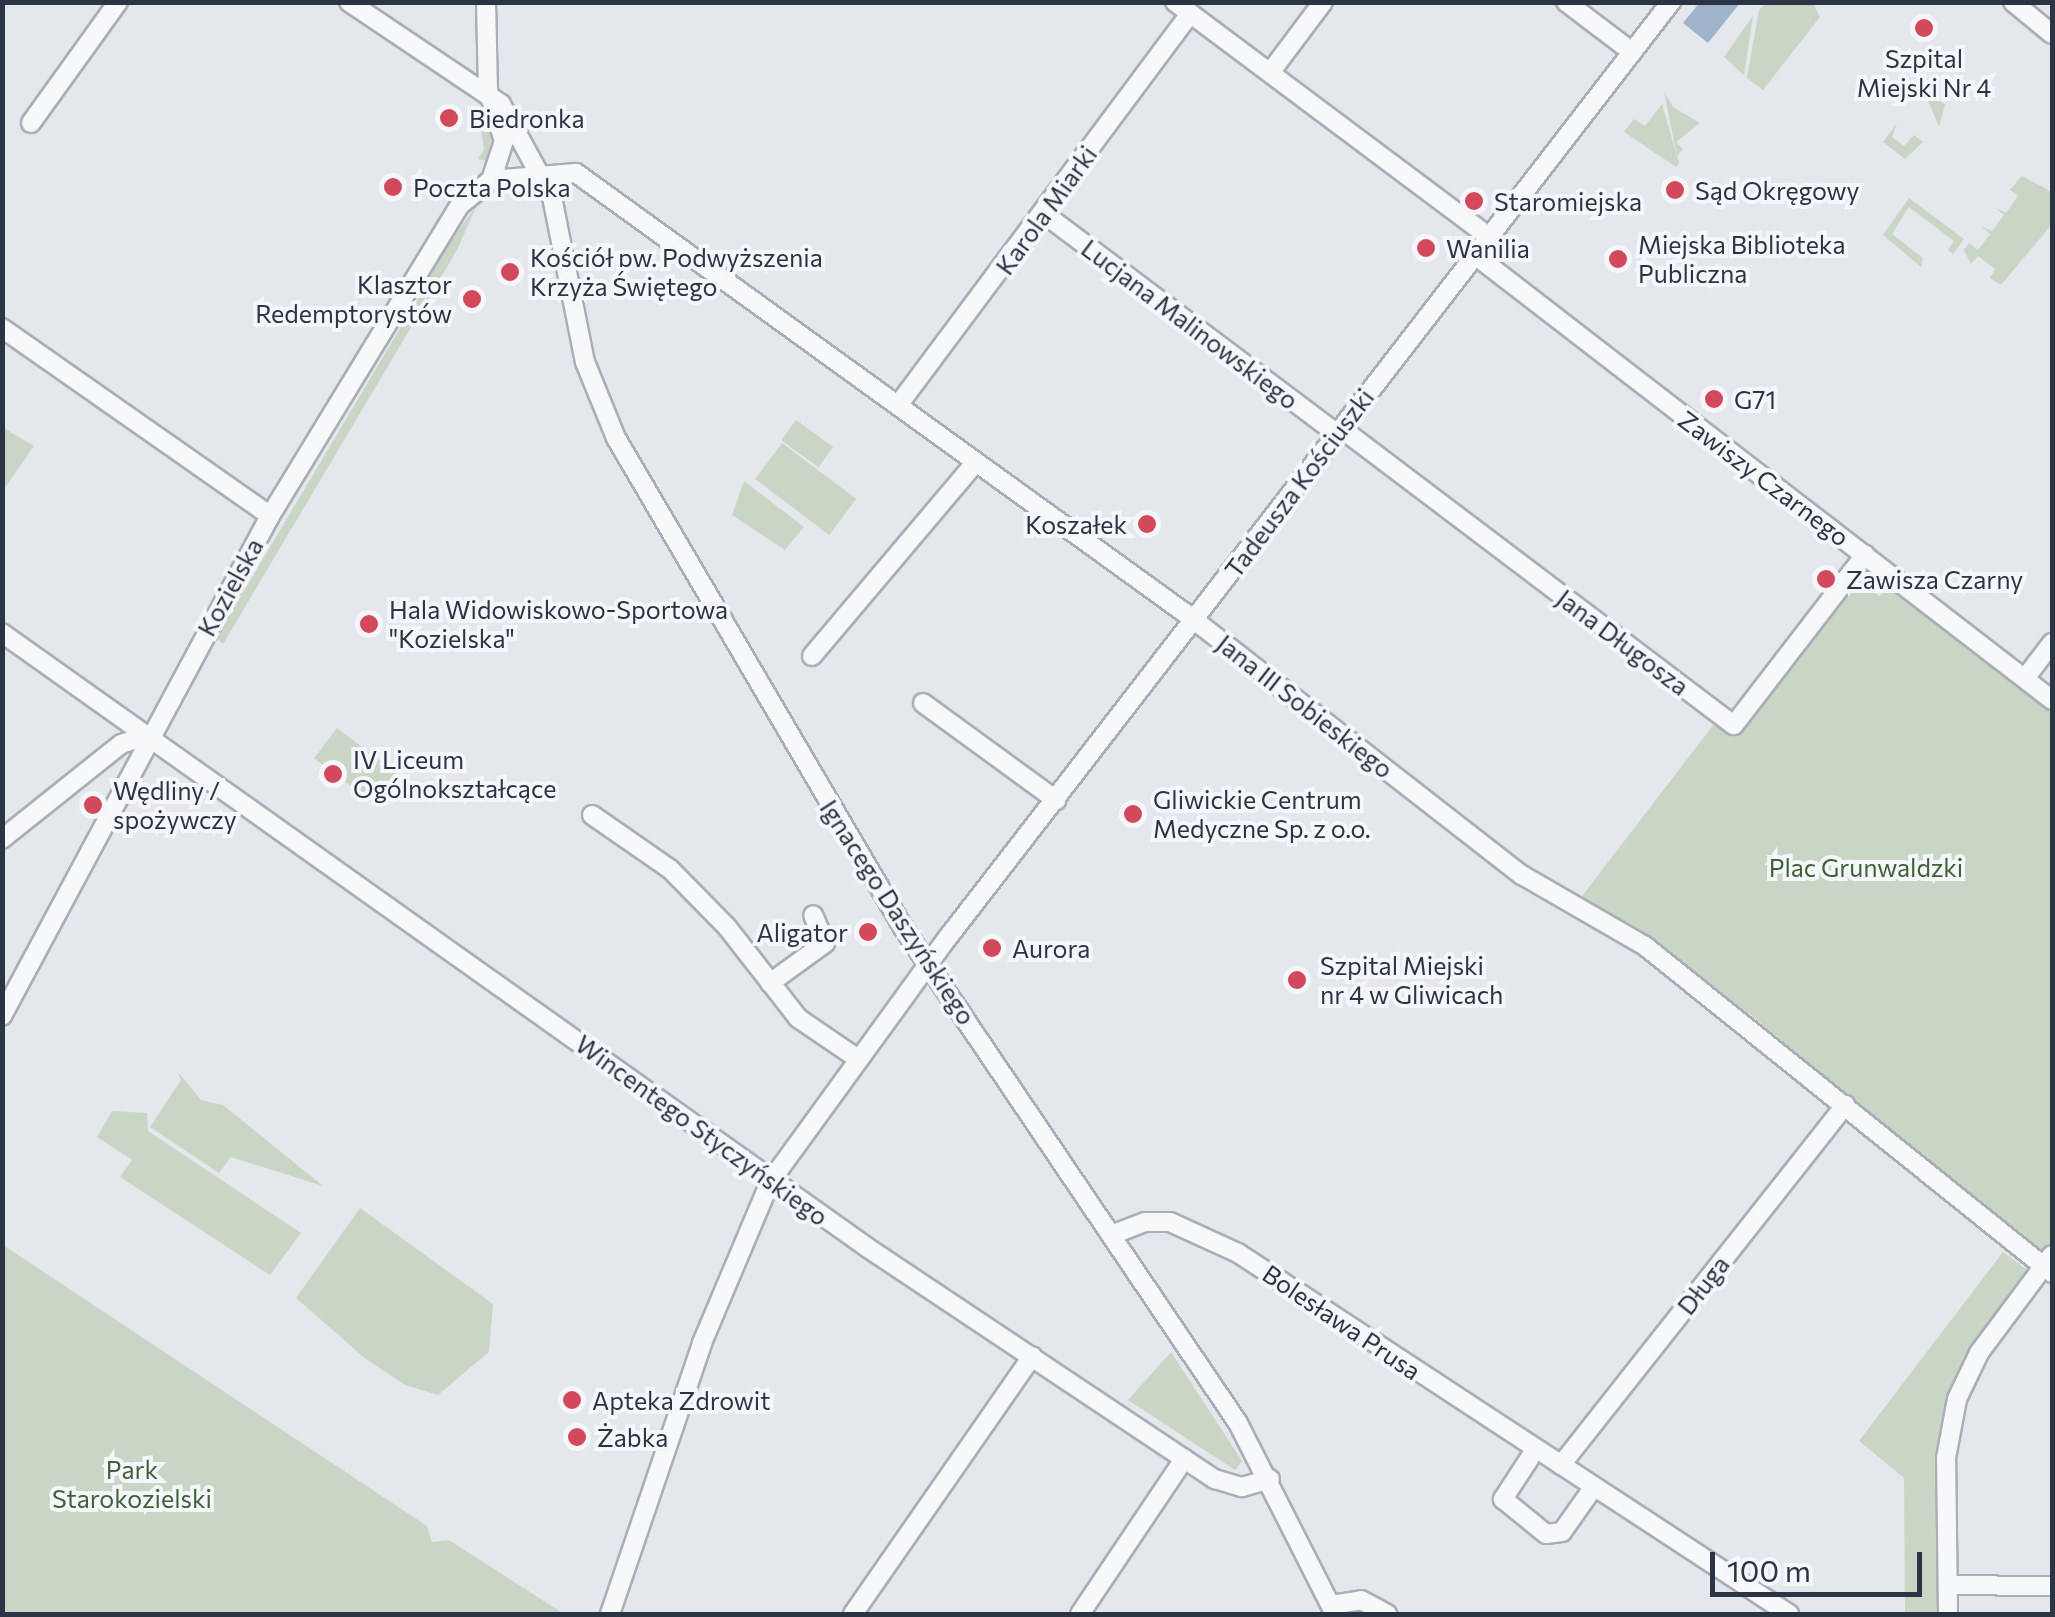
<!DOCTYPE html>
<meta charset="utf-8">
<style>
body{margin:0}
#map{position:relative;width:2055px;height:1617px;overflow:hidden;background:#e4e7ec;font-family:Commissioner,sans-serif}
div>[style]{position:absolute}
.green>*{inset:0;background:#c9d6c5;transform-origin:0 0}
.water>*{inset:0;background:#9fb4cc}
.roads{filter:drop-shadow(2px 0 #a9aeb7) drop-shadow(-2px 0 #a9aeb7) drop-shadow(0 2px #a9aeb7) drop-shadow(0 -2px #a9aeb7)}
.minor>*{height:18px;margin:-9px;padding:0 9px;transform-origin:9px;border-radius:9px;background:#f7f8fa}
.dots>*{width:28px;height:28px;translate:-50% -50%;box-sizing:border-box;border:5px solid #f4f6f9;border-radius:50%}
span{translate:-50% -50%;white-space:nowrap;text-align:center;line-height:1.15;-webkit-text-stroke:8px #f4f6f9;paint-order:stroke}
.poi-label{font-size:25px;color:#2b3445}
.left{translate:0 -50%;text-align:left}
.right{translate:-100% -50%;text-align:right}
.street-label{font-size:25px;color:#2b3445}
.park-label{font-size:25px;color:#3f6138}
.frame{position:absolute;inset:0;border:5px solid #2b3445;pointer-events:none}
.scale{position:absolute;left:1710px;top:1552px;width:212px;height:45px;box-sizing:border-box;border:5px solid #2b3445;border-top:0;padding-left:12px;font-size:30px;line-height:35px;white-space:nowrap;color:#2b3445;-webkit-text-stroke:8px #f4f6f9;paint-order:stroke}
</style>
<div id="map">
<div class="green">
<i style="clip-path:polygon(1767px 2px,1813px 3px,1820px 17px,1763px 90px,1747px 78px,1759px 10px)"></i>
<i style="clip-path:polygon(1753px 16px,1744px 75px,1724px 57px)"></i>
<i style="clip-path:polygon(1664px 91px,1673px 107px,1700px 123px,1676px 142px,1683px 149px,1677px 156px)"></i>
<i style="clip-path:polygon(1925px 93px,1945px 104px,1939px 127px)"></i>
<i style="clip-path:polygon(1662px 104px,1679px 163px,1676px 167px,1624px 132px,1634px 119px,1645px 126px)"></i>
<i style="clip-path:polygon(478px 106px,497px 135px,491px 162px,478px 159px,484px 150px)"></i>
<i style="clip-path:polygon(1897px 123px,1892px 137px,1904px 146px,1914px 135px,1923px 142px,1905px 159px,1883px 142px)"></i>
<i style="clip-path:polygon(2022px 176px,2052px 192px,2052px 224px,2001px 285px,1990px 278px,1995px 269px,1978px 256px,1971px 264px,1964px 250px,1969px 243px,1978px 250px,1990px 234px,1981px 226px,1992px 231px,2004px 215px,1996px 208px,2006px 213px,2018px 196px,2010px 190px)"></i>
<i style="clip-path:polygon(1909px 198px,1964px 239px,1953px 254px,1948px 250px,1954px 241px,1909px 207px,1892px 234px,1923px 258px,1921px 267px,1883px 235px)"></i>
<i style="clip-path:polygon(477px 205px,457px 250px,223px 644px,216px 638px,418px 298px,418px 285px)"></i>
<i style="left:796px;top:420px;width:46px;height:25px;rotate:36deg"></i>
<i style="clip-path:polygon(2px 427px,34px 446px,4px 489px,2px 489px)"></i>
<i style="left:782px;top:443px;width:93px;height:45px;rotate:37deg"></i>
<i style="clip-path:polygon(744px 481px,804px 527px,785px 550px,732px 515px)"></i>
<i style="clip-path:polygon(1858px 579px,1879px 596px,1894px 586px,2052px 709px,2052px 1242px,2042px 1256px,1752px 1016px,1637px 931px,1579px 900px,1714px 724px,1734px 735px)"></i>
<i style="left:337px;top:728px;width:74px;height:38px;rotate:37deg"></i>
<i style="clip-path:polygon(177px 1071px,201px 1100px,223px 1105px,323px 1186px,231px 1157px,219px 1173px,150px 1127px,181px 1080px)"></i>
<i style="clip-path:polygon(112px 1111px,147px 1113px,148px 1131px,301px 1233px,270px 1275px,120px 1177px,132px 1160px,97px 1137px)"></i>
<i style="clip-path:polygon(360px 1208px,493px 1304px,489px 1352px,438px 1395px,405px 1385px,366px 1359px,296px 1298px)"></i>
<i style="clip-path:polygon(3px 1245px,427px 1526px,432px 1542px,449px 1540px,564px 1614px,3px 1614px)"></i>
<i style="clip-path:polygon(2003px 1252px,2029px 1271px,1962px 1365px,1942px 1422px,1939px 1614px,1905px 1614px,1904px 1478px,1859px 1441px)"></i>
<i style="clip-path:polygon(1171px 1352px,1242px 1461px,1235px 1470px,1128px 1400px)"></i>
</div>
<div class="water">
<i style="clip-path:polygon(1700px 2px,1740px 3px,1708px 43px,1683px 23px)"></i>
</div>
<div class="roads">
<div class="minor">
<i style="left:349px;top:2px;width:183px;rotate:33.9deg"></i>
<i style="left:501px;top:104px;width:106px;rotate:61.3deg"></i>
<i style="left:552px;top:197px;width:168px;rotate:78.7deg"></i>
<i style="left:585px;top:362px;width:82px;rotate:67.8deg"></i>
<i style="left:616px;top:438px;width:569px;rotate:59.61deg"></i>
<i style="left:904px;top:929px;width:596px;rotate:55.94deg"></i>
<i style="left:1238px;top:1423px;width:214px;rotate:63.1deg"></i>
<i style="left:486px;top:2px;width:88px;rotate:88.7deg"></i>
<i style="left:488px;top:90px;width:53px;rotate:72.6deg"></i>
<i style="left:504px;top:141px;width:41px;rotate:108.4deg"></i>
<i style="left:1175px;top:2px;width:392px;rotate:36.8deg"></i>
<i style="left:1566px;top:2px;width:83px;rotate:37.1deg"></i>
<i style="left:2013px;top:2px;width:50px;rotate:39.4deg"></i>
<i style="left:1272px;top:70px;width:85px;rotate:-53.1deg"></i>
<i style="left:31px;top:123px;width:149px;rotate:-54.3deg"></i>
<i style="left:1043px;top:213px;width:368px;rotate:36.9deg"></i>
<i style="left:1475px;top:255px;width:729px;rotate:37.64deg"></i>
<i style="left:2px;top:328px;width:327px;rotate:35deg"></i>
<i style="left:899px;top:404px;width:487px;rotate:-53.3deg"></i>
<i style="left:1342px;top:429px;width:491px;rotate:37.1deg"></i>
<i style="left:1734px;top:725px;width:215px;rotate:-52.4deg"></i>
<i style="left:2px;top:633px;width:1062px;rotate:35.38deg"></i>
<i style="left:868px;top:1248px;width:417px;rotate:33.7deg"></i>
<i style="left:1215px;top:1479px;width:28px;rotate:17deg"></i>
<i style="left:1242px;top:1487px;width:29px;rotate:-16deg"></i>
<i style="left:812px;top:656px;width:253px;rotate:-49.8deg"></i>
<i style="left:2026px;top:677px;width:43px;rotate:-52.6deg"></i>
<i style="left:923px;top:703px;width:165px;rotate:36.1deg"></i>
<i style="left:592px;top:815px;width:95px;rotate:34.7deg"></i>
<i style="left:670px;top:869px;width:81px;rotate:45.5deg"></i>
<i style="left:727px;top:927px;width:115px;rotate:52deg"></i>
<i style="left:798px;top:1018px;width:73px;rotate:34.3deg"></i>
<i style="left:2px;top:839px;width:152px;rotate:-38.6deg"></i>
<i style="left:121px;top:744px;width:32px;rotate:-18deg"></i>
<i style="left:770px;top:983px;width:68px;rotate:-36deg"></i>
<i style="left:825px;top:943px;width:30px;rotate:-113deg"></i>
<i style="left:2px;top:1016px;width:567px;rotate:-61.81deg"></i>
<i style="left:270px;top:516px;width:364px;rotate:-58.6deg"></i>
<i style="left:460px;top:205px;width:40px;rotate:-39deg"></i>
<i style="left:491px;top:180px;width:85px;rotate:-4.7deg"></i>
<i style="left:576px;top:173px;width:751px;rotate:35.85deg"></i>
<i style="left:1185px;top:613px;width:427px;rotate:37.9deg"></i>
<i style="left:1522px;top:875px;width:142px;rotate:30deg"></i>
<i style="left:1645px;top:946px;width:522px;rotate:38.78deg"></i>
<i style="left:1111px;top:1235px;width:36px;rotate:-21deg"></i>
<i style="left:1145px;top:1222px;width:25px"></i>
<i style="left:1170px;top:1222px;width:75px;rotate:24.5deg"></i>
<i style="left:1238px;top:1253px;width:659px;rotate:33.23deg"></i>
<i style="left:1535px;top:1450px;width:59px;rotate:123.1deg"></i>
<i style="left:1503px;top:1499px;width:55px;rotate:39.1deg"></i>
<i style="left:1546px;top:1534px;width:16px;rotate:-7deg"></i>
<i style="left:1562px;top:1532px;width:54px;rotate:-54.8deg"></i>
<i style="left:1561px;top:1465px;width:459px;rotate:-51.7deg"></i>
<i style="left:1948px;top:1585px;width:104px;rotate:0.6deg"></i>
<i style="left:1331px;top:1605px;width:30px;rotate:-9deg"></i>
<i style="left:1361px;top:1600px;width:30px;rotate:28deg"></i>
<i style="left:610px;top:1614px;width:286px;rotate:-71.2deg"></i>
<i style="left:702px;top:1343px;width:175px;rotate:-67.1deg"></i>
<i style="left:770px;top:1182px;width:304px;rotate:-54deg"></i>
<i style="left:949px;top:936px;width:1181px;rotate:-52.3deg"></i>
<i style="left:853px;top:1614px;width:314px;rotate:-55.2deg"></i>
<i style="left:1080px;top:1614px;width:187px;rotate:-56.1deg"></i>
<i style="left:1948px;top:1614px;width:156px;rotate:-90.7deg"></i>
<i style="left:1946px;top:1458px;width:60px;rotate:-79.4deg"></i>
<i style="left:1957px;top:1399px;width:51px;rotate:-64.4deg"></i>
<i style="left:1979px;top:1353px;width:122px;rotate:-53.3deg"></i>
</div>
</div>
<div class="dots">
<i style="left:1924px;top:28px;background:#d1495b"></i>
<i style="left:449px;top:118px;background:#d1495b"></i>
<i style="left:393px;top:187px;background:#d1495b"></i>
<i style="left:1675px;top:190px;background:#d1495b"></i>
<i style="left:1474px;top:201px;background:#d1495b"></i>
<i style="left:1426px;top:248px;background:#d1495b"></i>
<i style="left:1618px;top:259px;background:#d1495b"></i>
<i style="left:510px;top:272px;background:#d1495b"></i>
<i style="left:472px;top:299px;background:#d1495b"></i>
<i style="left:1714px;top:399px;background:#d1495b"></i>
<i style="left:1147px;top:524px;background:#d1495b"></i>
<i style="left:1826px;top:579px;background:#d1495b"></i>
<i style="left:369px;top:624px;background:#d1495b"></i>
<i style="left:333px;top:774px;background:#d1495b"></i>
<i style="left:93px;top:805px;background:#d1495b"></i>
<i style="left:1133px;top:814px;background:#d1495b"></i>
<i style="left:868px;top:932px;background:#d1495b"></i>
<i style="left:992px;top:948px;background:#d1495b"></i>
<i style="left:1297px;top:980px;background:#d1495b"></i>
<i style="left:572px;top:1400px;background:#d1495b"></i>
<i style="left:577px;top:1437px;background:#d1495b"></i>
</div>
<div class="poi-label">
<span style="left:1924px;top:73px">Szpital<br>Miejski Nr 4</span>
<span class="left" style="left:469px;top:118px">Biedronka</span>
<span class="left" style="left:413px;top:187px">Poczta Polska</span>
<span class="left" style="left:1695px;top:190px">Sąd Okręgowy</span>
<span class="left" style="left:1494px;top:201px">Staromiejska</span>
<span class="left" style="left:1638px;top:259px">Miejska Biblioteka<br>Publiczna</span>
<span class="left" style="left:1446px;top:248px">Wanilia</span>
<span class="left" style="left:530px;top:272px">Kościół pw. Podwyższenia<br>Krzyża Świętego</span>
<span class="right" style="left:452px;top:299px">Klasztor<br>Redemptorystów</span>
<span class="left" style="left:1734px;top:399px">G71</span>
<span class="right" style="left:1127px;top:524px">Koszałek</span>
<span class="left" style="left:1846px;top:579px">Zawisza Czarny</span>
<span class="left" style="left:389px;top:624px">Hala Widowiskowo-Sportowa<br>"Kozielska"</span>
<span class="left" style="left:353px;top:774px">IV Liceum<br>Ogólnokształcące</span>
<span class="left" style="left:113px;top:805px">Wędliny /<br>spożywczy</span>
<span class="left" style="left:1153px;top:814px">Gliwickie Centrum<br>Medyczne Sp. z o.o.</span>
<span class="right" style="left:848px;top:932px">Aligator</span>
<span class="left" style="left:1012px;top:948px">Aurora</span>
<span class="left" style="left:1320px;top:980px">Szpital Miejski<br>nr 4 w Gliwicach</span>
<span class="left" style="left:592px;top:1400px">Apteka Zdrowit</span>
<span class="left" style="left:597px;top:1437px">Żabka</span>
</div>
<div class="street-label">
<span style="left:1046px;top:210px;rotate:-54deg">Karola Miarki</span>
<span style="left:1190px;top:324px;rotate:37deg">Lucjana Malinowskiego</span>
<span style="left:1764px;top:478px;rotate:37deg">Zawiszy Czarnego</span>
<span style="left:1299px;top:483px;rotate:-53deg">Tadeusza Kościuszki</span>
<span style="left:230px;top:587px;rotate:-61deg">Kozielska</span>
<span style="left:1623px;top:642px;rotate:37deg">Jana Długosza</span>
<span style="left:1305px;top:706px;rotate:38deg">Jana III Sobieskiego</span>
<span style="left:898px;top:912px;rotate:57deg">Ignacego Daszyńskiego</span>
<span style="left:702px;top:1130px;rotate:36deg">Wincentego Styczyńskiego</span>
<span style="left:1703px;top:1285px;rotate:-52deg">Długa</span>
<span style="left:1342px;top:1322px;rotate:34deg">Bolesława Prusa</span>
</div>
<div class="park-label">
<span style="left:1866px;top:867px">Plac Grunwaldzki</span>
<span style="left:132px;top:1484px">Park<br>Starokozielski</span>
</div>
<div class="frame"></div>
<div class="scale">100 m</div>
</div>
